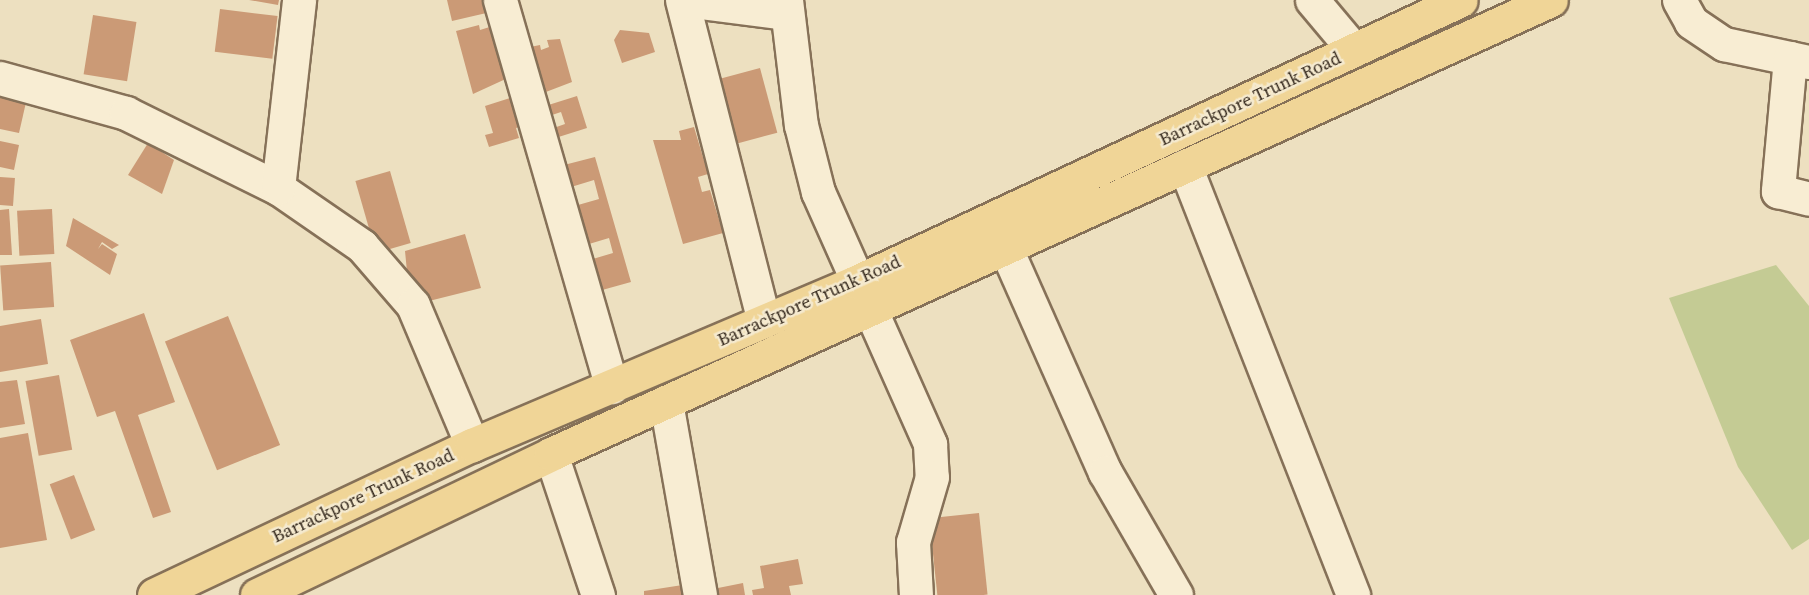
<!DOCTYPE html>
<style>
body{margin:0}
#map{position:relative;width:1809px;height:595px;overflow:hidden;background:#ede0c0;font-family:"Source Serif 4",serif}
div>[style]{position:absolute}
.green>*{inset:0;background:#c4cb94}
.building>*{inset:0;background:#cb9a76;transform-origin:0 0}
.roads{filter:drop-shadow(2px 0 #867158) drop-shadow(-2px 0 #867158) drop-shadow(0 2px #867158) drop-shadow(0 -2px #867158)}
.minor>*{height:33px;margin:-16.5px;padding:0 16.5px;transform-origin:16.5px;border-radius:16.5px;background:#f8edd3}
.major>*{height:33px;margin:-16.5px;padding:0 16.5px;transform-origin:16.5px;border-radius:16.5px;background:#f0d597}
span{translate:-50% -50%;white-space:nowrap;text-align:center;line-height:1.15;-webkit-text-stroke:5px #f5eacf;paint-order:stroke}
.street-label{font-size:18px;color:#35291d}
</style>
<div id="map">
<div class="green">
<i style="clip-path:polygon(1776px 265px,1809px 306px,1809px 539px,1792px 550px,1738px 467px,1669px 298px)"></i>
</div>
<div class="building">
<i style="clip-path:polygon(249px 0,279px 0,278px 5px)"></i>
<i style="clip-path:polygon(447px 0,492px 0,495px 11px,452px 21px)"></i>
<i style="left:220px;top:9px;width:58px;height:43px;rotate:7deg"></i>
<i style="left:93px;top:15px;width:44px;height:60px;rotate:9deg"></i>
<i style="clip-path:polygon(479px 25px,480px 30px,496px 25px,510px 77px,473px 94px,456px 31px)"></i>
<i style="clip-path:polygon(620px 30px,649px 33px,655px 52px,622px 63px,614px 40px)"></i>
<i style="clip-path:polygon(560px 39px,572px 82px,538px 95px,520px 49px,540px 45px,541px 50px,549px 47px,547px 40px)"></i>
<i style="left:760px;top:68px;width:67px;height:53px;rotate:75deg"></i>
<i style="clip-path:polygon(0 92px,27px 98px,19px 133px,0 129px)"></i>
<i style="clip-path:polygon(577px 96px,587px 128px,549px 140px,548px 130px,565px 124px,561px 112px,546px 117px,542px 107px)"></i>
<i style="clip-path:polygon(513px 97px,522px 126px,516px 128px,519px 138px,489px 147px,485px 135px,493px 133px,485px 106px)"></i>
<i style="clip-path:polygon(694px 127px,708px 174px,698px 177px,702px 192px,710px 190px,723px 233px,683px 244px,653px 140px,681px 140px,679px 131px)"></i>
<i style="clip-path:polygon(0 141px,19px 145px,14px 170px,0 167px)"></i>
<i style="clip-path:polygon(148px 143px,174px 160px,162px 194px,128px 175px)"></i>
<i style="clip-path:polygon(595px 157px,631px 282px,595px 292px,586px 261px,613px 253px,609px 238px,589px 244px,578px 205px,599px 199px,594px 180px,571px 187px,564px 165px)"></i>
<i style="left:390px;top:171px;width:75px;height:36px;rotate:74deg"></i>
<i style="left:0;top:177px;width:15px;height:28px;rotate:4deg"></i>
<i style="clip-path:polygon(9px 209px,12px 255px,0 255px,0 210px)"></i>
<i style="left:52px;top:209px;width:45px;height:35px;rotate:87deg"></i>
<i style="clip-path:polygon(73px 218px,119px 245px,112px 249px,102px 242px,98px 249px,102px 244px,117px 254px,110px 275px,66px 246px)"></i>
<i style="clip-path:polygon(465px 234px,481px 288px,421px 303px,415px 281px,408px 282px,405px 251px)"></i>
<i style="left:51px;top:262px;width:45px;height:51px;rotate:86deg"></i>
<i style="clip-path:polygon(144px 313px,175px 402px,138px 415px,171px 512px,153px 518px,115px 411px,97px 417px,70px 340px)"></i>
<i style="left:228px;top:316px;width:139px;height:68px;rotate:68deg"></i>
<i style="clip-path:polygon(41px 319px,48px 364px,0 372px,0 326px)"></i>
<i style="left:59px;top:375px;width:76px;height:34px;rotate:80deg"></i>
<i style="clip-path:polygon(17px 380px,25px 424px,0 428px,0 382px)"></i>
<i style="clip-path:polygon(28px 433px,47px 540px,0 548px,0 438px)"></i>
<i style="left:74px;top:475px;width:59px;height:26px;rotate:69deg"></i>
<i style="left:979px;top:513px;width:82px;height:50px;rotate:84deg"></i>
<i style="clip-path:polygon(798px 559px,803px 584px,789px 586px,791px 595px,753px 595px,752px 590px,764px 588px,760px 566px)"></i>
<i style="clip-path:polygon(743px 583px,745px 595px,709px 595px,708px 590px)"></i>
<i style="clip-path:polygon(689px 584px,691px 595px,644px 595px,644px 591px)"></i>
</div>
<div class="roads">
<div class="minor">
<i style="left:500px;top:0;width:403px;rotate:73.9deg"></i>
<i style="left:682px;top:0;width:331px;rotate:75.7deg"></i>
<i style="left:684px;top:0;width:104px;rotate:7.2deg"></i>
<i style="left:786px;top:0;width:126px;rotate:83.2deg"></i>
<i style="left:801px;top:125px;width:69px;rotate:75.8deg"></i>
<i style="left:818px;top:192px;width:276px;rotate:66deg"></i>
<i style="left:930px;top:444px;width:33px;rotate:87deg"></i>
<i style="left:932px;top:477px;width:68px;rotate:106.3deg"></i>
<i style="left:913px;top:542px;width:53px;rotate:86.8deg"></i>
<i style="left:1312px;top:0;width:65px;rotate:50deg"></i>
<i style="left:1679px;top:0;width:25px;rotate:61deg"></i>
<i style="left:1691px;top:22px;width:40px;rotate:34deg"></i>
<i style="left:1724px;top:44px;width:87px;rotate:12deg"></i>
<i style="left:1790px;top:58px;width:134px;rotate:95.2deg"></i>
<i style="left:1778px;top:191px;width:32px;rotate:14deg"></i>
<i style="left:0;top:78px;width:131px;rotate:15.5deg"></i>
<i style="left:126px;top:113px;width:169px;rotate:26.3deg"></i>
<i style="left:278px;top:188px;width:102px;rotate:34.6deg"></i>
<i style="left:362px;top:246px;width:78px;rotate:49.2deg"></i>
<i style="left:413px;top:305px;width:152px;rotate:67.1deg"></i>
<i style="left:1185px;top:166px;width:461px;rotate:68.6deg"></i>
<i style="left:278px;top:188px;width:189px;rotate:-83.6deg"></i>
<i style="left:1006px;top:249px;width:244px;rotate:66.1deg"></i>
<i style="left:1105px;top:472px;width:142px;rotate:60deg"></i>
<i style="left:666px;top:402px;width:196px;rotate:80deg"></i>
<i style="left:551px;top:454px;width:149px;rotate:71.6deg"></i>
</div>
<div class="major">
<i style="left:154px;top:595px;width:352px;rotate:-25.3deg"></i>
<i style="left:472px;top:445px;width:417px;rotate:-23deg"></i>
<i style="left:856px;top:282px;width:667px;rotate:-24.99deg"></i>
<i style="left:257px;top:595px;width:326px;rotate:-25.6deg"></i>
<i style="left:551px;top:454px;width:1098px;rotate:-24.42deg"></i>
</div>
</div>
<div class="street-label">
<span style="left:1250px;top:99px;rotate:-25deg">Barrackpore Trunk Road</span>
<span style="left:809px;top:301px;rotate:-24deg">Barrackpore Trunk Road</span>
<span style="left:363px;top:496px;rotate:-25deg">Barrackpore Trunk Road</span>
</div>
</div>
